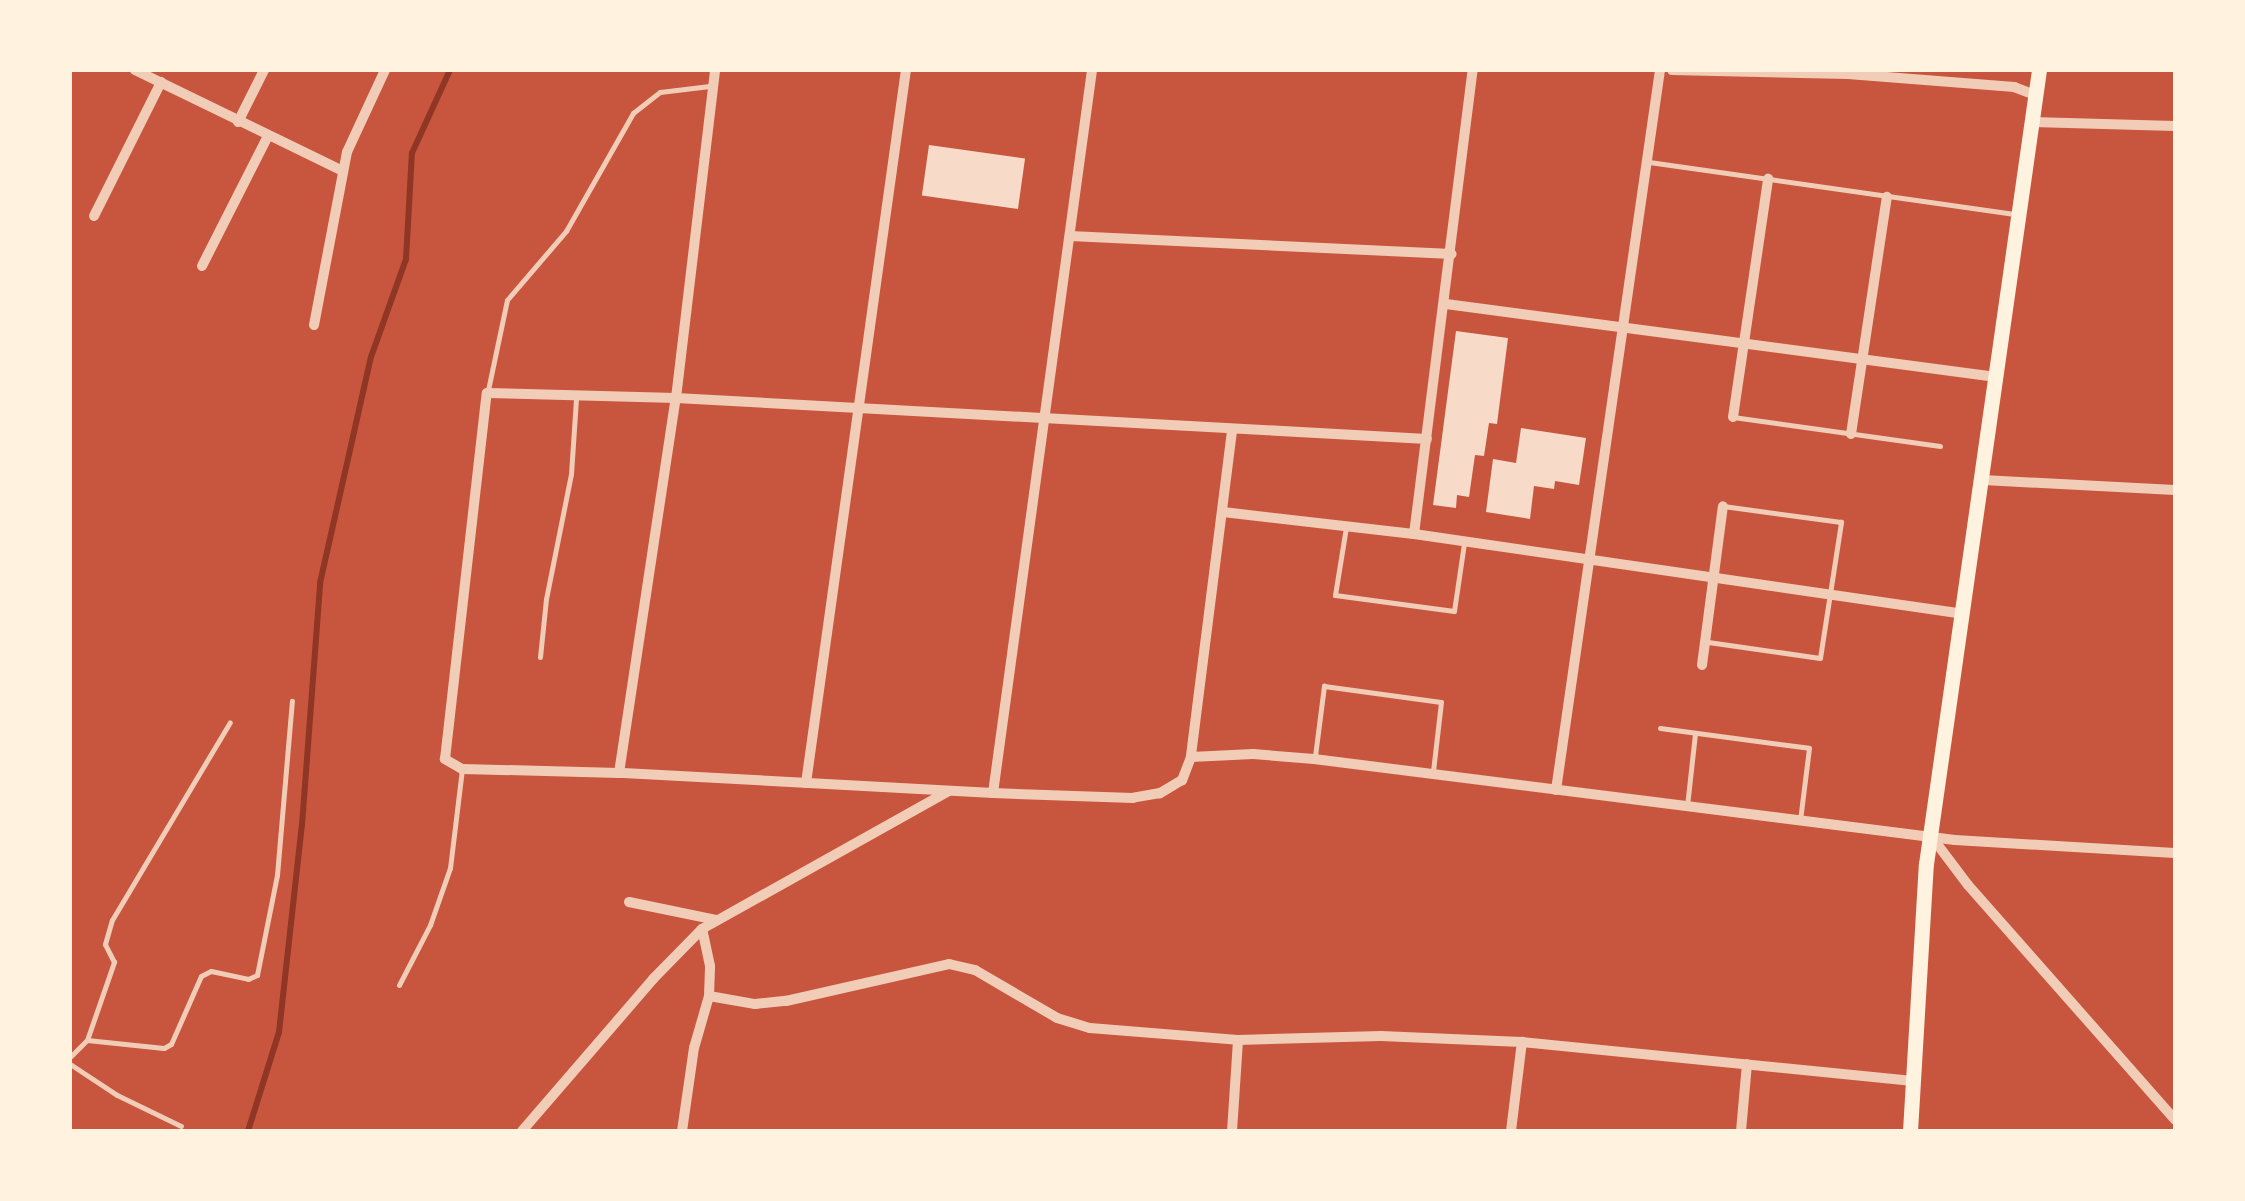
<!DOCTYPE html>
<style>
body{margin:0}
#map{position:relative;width:2245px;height:1201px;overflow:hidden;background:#c8553d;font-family:Rubik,sans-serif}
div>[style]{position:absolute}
.stream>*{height:6px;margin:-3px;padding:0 3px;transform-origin:3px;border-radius:3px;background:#8f3625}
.building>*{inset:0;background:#f7dbc8;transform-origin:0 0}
.service>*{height:5px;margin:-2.5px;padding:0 2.5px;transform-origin:2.5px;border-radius:2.5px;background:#f1ccb7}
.minor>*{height:10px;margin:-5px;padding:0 5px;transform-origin:5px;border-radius:5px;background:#f1ccb7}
.primary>*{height:15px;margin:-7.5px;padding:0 7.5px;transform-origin:7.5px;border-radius:7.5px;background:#fff3e0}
span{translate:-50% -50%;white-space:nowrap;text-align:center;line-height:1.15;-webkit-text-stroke:8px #fff3e0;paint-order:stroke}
.frame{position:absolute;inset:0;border:72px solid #fff3e0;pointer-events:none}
</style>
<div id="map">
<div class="stream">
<i style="left:248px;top:1131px;width:104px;rotate:-72.6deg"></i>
<i style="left:279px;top:1032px;width:208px;rotate:-83.7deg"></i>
<i style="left:302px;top:825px;width:243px;rotate:-85.7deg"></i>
<i style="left:320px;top:583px;width:232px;rotate:-77.3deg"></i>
<i style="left:371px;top:357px;width:104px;rotate:-70.3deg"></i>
<i style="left:406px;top:259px;width:106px;rotate:-86.8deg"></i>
<i style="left:412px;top:153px;width:91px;rotate:-65.4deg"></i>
</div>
<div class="building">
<i style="left:929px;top:145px;width:97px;height:51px;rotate:8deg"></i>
<i style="clip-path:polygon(1456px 331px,1508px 338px,1497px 424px,1489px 423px,1484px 456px,1475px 455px,1469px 497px,1457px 495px,1456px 508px,1433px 505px)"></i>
<i style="clip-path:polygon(1521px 428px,1586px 438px,1579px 485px,1555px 481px,1554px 489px,1534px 486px,1530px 519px,1486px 512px,1493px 459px,1516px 463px)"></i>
</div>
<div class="service">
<i style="left:1649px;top:162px;width:369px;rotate:8.1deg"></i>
<i style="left:488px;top:390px;width:92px;rotate:-78.1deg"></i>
<i style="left:507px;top:300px;width:91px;rotate:-49.5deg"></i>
<i style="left:566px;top:231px;width:136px;rotate:-60.4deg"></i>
<i style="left:633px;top:113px;width:34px;rotate:-38deg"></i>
<i style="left:660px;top:92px;width:50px;rotate:-6.8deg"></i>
<i style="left:1733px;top:417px;width:209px;rotate:8deg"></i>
<i style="left:1346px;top:527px;width:69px;rotate:99.2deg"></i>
<i style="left:1335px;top:595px;width:120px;rotate:7.7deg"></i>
<i style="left:1454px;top:611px;width:69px;rotate:-81.6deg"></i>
<i style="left:1708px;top:642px;width:113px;rotate:8.1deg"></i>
<i style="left:1820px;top:658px;width:138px;rotate:-81.2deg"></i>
<i style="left:1841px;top:522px;width:119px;rotate:-172.3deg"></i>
<i style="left:540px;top:657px;width:58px;rotate:-84.1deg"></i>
<i style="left:546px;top:599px;width:127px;rotate:-78.7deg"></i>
<i style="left:571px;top:474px;width:76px;rotate:-86.2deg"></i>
<i style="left:1660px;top:728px;width:150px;rotate:7.6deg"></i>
<i style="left:1809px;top:748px;width:73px;rotate:97.1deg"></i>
<i style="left:1315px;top:756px;width:71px;rotate:-82.7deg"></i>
<i style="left:1324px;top:686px;width:118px;rotate:7.8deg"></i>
<i style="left:1441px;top:702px;width:69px;rotate:96.6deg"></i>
<i style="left:1687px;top:806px;width:73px;rotate:-83.7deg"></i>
<i style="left:399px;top:985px;width:68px;rotate:-62.7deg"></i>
<i style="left:430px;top:925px;width:60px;rotate:-70.7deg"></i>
<i style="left:450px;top:868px;width:100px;rotate:-83.1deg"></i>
<i style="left:87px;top:1040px;width:83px;rotate:-70.9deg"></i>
<i style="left:114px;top:962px;width:20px;rotate:-117deg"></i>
<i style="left:105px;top:944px;width:25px;rotate:-74deg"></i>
<i style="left:112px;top:920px;width:230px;rotate:-59.2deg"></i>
<i style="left:70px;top:1057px;width:24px;rotate:-45deg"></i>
<i style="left:87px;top:1040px;width:77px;rotate:5.9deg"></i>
<i style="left:164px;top:1048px;width:8px;rotate:-30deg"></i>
<i style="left:171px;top:1044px;width:74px;rotate:-66.2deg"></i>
<i style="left:201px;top:976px;width:11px;rotate:-27deg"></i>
<i style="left:211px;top:971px;width:38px;rotate:12deg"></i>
<i style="left:248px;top:979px;width:10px;rotate:-24deg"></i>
<i style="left:257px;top:975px;width:102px;rotate:-78.7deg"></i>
<i style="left:277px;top:875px;width:175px;rotate:-85.1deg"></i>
<i style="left:70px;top:1064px;width:56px;rotate:33.4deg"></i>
<i style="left:117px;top:1095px;width:71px;rotate:25.8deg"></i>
</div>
<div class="minor">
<i style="left:135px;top:70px;width:231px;rotate:25.9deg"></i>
<i style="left:1672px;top:70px;width:176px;rotate:1.3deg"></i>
<i style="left:1848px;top:74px;width:167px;rotate:4.5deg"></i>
<i style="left:2014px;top:87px;width:22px;rotate:21deg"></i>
<i style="left:238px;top:122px;width:58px;rotate:-63.4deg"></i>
<i style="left:2032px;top:122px;width:143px;rotate:1.6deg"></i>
<i style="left:94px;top:216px;width:150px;rotate:-63.4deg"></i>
<i style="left:1070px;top:236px;width:382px;rotate:2.7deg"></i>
<i style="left:202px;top:266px;width:146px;rotate:-63.1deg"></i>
<i style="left:1446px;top:304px;width:555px;rotate:7.56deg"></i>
<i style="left:314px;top:325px;width:176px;rotate:-79.2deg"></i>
<i style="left:347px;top:152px;width:90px;rotate:-65.1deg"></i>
<i style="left:1733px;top:417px;width:241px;rotate:-81.6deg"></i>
<i style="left:1232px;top:431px;width:329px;rotate:97.2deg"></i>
<i style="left:1191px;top:757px;width:25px;rotate:111deg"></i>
<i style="left:1182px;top:780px;width:26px;rotate:149deg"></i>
<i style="left:1160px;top:793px;width:27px;rotate:170deg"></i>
<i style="left:1133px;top:798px;width:140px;rotate:-178deg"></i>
<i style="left:993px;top:793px;width:375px;rotate:-176.9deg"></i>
<i style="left:619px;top:773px;width:157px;rotate:-178.5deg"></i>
<i style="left:462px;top:769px;width:20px;rotate:-150deg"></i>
<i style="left:445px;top:759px;width:368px;rotate:-83.5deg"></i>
<i style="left:487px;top:393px;width:189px;rotate:1.5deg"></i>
<i style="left:676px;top:398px;width:752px;rotate:3.12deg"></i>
<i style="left:1851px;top:434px;width:240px;rotate:-81.4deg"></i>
<i style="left:1983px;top:480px;width:192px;rotate:3deg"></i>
<i style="left:1223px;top:512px;width:192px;rotate:6.6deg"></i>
<i style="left:1414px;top:534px;width:556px;rotate:8.28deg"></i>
<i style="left:1414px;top:534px;width:468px;rotate:-82.8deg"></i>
<i style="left:1702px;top:665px;width:160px;rotate:-82.5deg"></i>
<i style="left:1191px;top:757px;width:62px;rotate:-2.8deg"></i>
<i style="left:1253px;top:754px;width:61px;rotate:4.7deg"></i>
<i style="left:1314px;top:759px;width:646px;rotate:7.2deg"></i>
<i style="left:1955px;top:840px;width:220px;rotate:3.4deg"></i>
<i style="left:619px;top:773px;width:379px;rotate:-81.4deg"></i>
<i style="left:676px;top:398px;width:330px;rotate:-83.2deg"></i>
<i style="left:806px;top:783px;width:720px;rotate:-82.02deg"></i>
<i style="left:1556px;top:790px;width:727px;rotate:-81.78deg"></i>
<i style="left:993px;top:793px;width:730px;rotate:-82.2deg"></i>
<i style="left:1931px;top:836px;width:61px;rotate:52.9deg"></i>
<i style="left:1968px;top:885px;width:313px;rotate:48.6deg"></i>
<i style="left:629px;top:902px;width:90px;rotate:11.6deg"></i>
<i style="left:709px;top:996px;width:47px;rotate:9.9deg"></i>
<i style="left:755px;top:1004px;width:31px;rotate:-6deg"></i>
<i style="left:786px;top:1001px;width:167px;rotate:-12.8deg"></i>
<i style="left:949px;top:964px;width:27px;rotate:13deg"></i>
<i style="left:975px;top:970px;width:95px;rotate:30.3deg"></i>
<i style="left:1057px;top:1018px;width:34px;rotate:17deg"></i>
<i style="left:1090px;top:1028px;width:148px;rotate:4.6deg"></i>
<i style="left:1238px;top:1040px;width:143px;rotate:-1.6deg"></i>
<i style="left:1381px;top:1036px;width:141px;rotate:2.4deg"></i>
<i style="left:1522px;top:1042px;width:393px;rotate:5.7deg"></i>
<i style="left:522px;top:1131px;width:201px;rotate:-49.2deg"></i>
<i style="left:653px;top:979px;width:70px;rotate:-45.6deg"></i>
<i style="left:702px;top:929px;width:283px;rotate:-29.2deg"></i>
<i style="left:682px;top:1131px;width:84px;rotate:-81.8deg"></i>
<i style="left:694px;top:1048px;width:54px;rotate:-73.9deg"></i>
<i style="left:709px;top:996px;width:30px;rotate:-88deg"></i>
<i style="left:710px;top:966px;width:38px;rotate:-102deg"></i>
<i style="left:1232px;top:1131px;width:91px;rotate:-86.2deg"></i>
<i style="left:1511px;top:1131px;width:90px;rotate:-83deg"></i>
<i style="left:1741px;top:1131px;width:67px;rotate:-84.9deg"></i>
</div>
<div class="primary">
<i style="left:1910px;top:1131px;width:267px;rotate:-86.6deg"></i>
<i style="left:1926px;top:864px;width:802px;rotate:-81.9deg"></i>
</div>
<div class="frame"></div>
</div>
